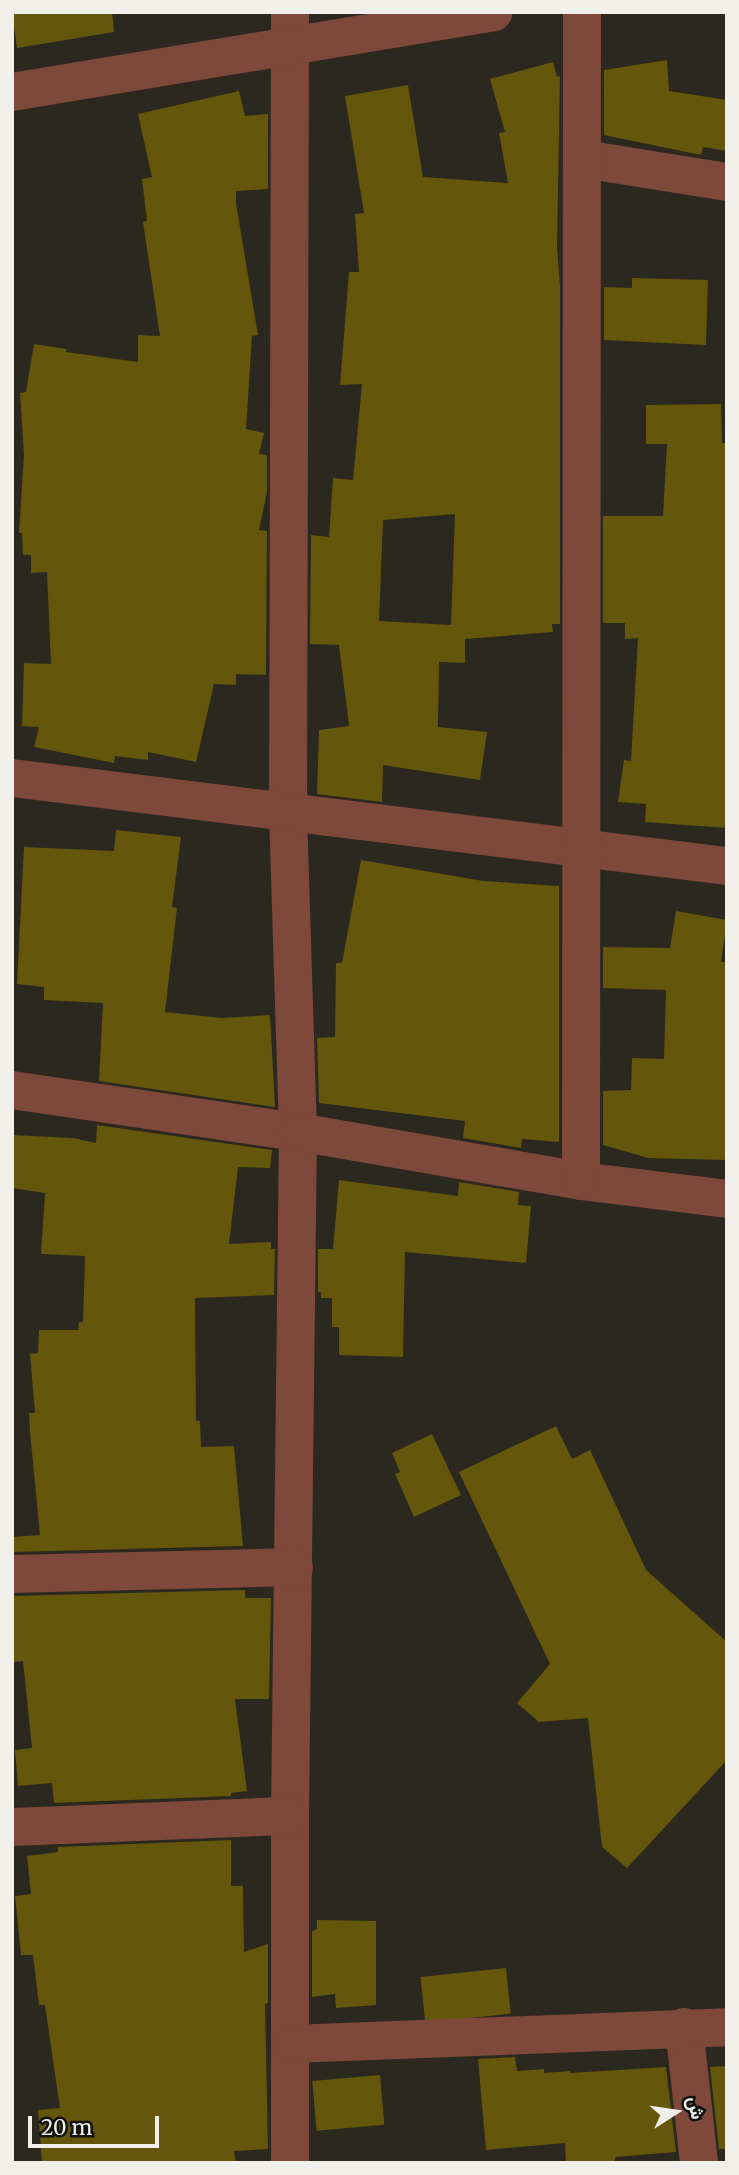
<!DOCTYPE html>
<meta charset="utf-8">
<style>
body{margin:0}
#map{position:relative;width:739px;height:2175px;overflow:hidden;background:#2a281f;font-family:Merriweather,Vazirmatn,serif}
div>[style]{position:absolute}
.building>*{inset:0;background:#64560a;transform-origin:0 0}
.street>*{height:38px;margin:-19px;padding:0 19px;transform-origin:19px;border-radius:19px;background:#7e483b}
span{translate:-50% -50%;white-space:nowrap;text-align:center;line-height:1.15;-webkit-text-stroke:7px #11110d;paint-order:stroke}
.frame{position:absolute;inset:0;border:14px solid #f1efea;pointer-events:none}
.north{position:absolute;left:641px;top:2077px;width:70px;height:70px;-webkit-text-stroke:5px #11110d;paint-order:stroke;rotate:78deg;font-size:19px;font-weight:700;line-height:28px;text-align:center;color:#f1efea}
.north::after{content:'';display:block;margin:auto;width:24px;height:32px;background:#f1efea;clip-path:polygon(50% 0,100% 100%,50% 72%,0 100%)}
.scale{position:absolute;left:28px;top:2116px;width:131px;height:32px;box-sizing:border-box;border:4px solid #f1efea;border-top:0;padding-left:9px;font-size:21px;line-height:24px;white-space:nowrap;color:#f1efea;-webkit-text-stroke:5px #11110d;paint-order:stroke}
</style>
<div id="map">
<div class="building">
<i style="clip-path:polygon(12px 12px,112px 12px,114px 32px,17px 48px)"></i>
<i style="clip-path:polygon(667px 60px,669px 91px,727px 100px,727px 151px,703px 147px,701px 155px,604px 135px,604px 70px)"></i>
<i style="clip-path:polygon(evenodd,553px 62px,557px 77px,560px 76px,557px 247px,560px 286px,560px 624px,552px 624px,553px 632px,465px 639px,465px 663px,439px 662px,438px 727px,487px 732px,480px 780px,383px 765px,382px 802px,317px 794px,319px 730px,349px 726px,339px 645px,310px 644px,311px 535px,329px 537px,333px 478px,353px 480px,362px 384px,340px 385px,349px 272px,359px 272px,355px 214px,364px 213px,345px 96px,408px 85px,423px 177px,508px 183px,499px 133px,505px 132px,490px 79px,553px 62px,455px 514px,451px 625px,379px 621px,383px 520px,455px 514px)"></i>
<i style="clip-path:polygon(239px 91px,245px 116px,268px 114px,268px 189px,236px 191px,236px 203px,258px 335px,252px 336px,246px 429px,264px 433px,259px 454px,267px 455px,267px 492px,259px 530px,267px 531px,266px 675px,236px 674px,236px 685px,214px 684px,196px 762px,148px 752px,148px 760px,115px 756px,114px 763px,34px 747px,39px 727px,22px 726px,24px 663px,51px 664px,47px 572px,31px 573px,31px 555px,23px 555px,22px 533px,19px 533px,24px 455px,20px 393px,26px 392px,34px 344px,66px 349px,66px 352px,138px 362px,138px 335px,160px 336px,143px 222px,147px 221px,142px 179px,152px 177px,138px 114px)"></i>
<i style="clip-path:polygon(632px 278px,708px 280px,706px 345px,604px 340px,604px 287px,632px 288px)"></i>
<i style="clip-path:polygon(721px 404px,722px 443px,727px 443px,727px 828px,645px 822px,646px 804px,618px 802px,624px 760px,631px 761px,638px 638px,625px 639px,625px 623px,603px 623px,603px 516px,663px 516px,667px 444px,646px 444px,646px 405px)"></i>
<i style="clip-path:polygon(116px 830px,181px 837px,172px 907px,177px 908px,165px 1012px,222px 1018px,270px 1015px,275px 1107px,99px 1081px,103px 1003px,44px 1000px,44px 987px,17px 984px,24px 847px,114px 851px)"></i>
<i style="clip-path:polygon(361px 860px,483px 881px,559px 886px,559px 1142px,522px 1139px,521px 1148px,463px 1138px,465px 1121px,319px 1103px,317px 1038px,335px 1037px,336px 963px,342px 963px)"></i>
<i style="clip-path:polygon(676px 911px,727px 920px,721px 962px,727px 962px,727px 1160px,648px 1158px,603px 1145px,603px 1091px,631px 1090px,632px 1058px,664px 1059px,666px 990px,603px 988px,603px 947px,670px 948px)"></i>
<i style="clip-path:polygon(97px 1125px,272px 1150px,270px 1168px,238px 1167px,229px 1244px,271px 1242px,271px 1249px,275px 1249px,274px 1295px,195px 1298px,196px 1421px,200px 1421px,201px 1447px,234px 1446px,243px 1546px,12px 1552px,12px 1537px,40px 1535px,30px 1432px,29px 1413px,35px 1413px,30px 1354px,38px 1353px,39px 1330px,78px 1330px,79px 1322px,83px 1322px,85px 1256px,41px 1254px,45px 1193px,12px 1188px,12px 1135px,73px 1138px,96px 1143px)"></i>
<i style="clip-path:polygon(339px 1180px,458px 1196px,459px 1182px,519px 1192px,518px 1205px,531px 1206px,526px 1263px,405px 1252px,403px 1357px,339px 1355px,339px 1327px,332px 1327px,332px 1298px,321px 1298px,321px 1292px,318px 1292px,318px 1249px,333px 1249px)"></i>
<i style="clip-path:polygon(556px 1426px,572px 1459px,590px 1450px,646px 1570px,727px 1642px,727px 1760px,627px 1868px,602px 1847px,588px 1718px,539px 1722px,517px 1703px,550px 1664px,459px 1472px)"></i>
<i style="clip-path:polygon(432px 1434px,461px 1495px,414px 1517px,395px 1474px,400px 1472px,392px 1453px)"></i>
<i style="clip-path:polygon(245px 1590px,245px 1598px,271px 1598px,269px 1699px,235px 1699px,247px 1791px,231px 1793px,231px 1796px,54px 1803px,52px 1783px,18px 1786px,15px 1750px,32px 1748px,23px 1661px,14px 1662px,12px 1596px)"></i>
<i style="clip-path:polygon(231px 1840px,231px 1886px,243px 1886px,244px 1952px,268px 1944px,268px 2003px,265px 2004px,268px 2149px,234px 2151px,236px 2163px,42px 2163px,38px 2110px,60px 2108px,45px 2005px,39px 2005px,33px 1955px,21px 1955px,15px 1896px,31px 1894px,27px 1856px,58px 1852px,58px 1847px)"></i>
<i style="clip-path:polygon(317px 1920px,376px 1921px,376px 2005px,336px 2008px,335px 1994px,312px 1997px,312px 1931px,317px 1929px)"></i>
<i style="left:506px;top:1968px;width:46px;height:86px;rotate:84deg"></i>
<i style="clip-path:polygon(515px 2057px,517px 2071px,544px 2069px,544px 2073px,570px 2071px,570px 2073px,666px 2067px,676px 2152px,615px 2157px,615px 2163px,566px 2163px,565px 2143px,486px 2150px,478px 2059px)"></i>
<i style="clip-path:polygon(727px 2066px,727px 2149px,719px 2149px,710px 2067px)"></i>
<i style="left:380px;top:2075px;width:50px;height:68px;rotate:85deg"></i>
</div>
<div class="street">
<i style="left:290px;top:12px;width:801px;rotate:90.14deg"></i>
<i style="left:288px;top:813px;width:319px;rotate:88.2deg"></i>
<i style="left:298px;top:1132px;width:684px;rotate:90.67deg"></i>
<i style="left:290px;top:1816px;width:347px;rotate:90deg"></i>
<i style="left:12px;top:92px;width:488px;rotate:-9.4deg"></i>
<i style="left:583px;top:159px;width:146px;rotate:9.1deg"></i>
<i style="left:12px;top:778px;width:720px;rotate:7.02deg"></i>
<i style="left:12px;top:1090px;width:289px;rotate:8.4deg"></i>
<i style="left:298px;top:1132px;width:287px;rotate:9.8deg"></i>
<i style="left:581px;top:1181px;width:147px;rotate:7deg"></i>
<i style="left:581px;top:1181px;width:1169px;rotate:-89.95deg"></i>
<i style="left:12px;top:1574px;width:282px;rotate:-1.4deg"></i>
<i style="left:12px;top:1827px;width:278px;rotate:-2.3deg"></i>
<i style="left:684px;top:2027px;width:137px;rotate:83.7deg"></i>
<i style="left:292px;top:2044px;width:435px;rotate:-2.2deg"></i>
</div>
<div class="frame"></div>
<div class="north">ش</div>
<div class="scale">20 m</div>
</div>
